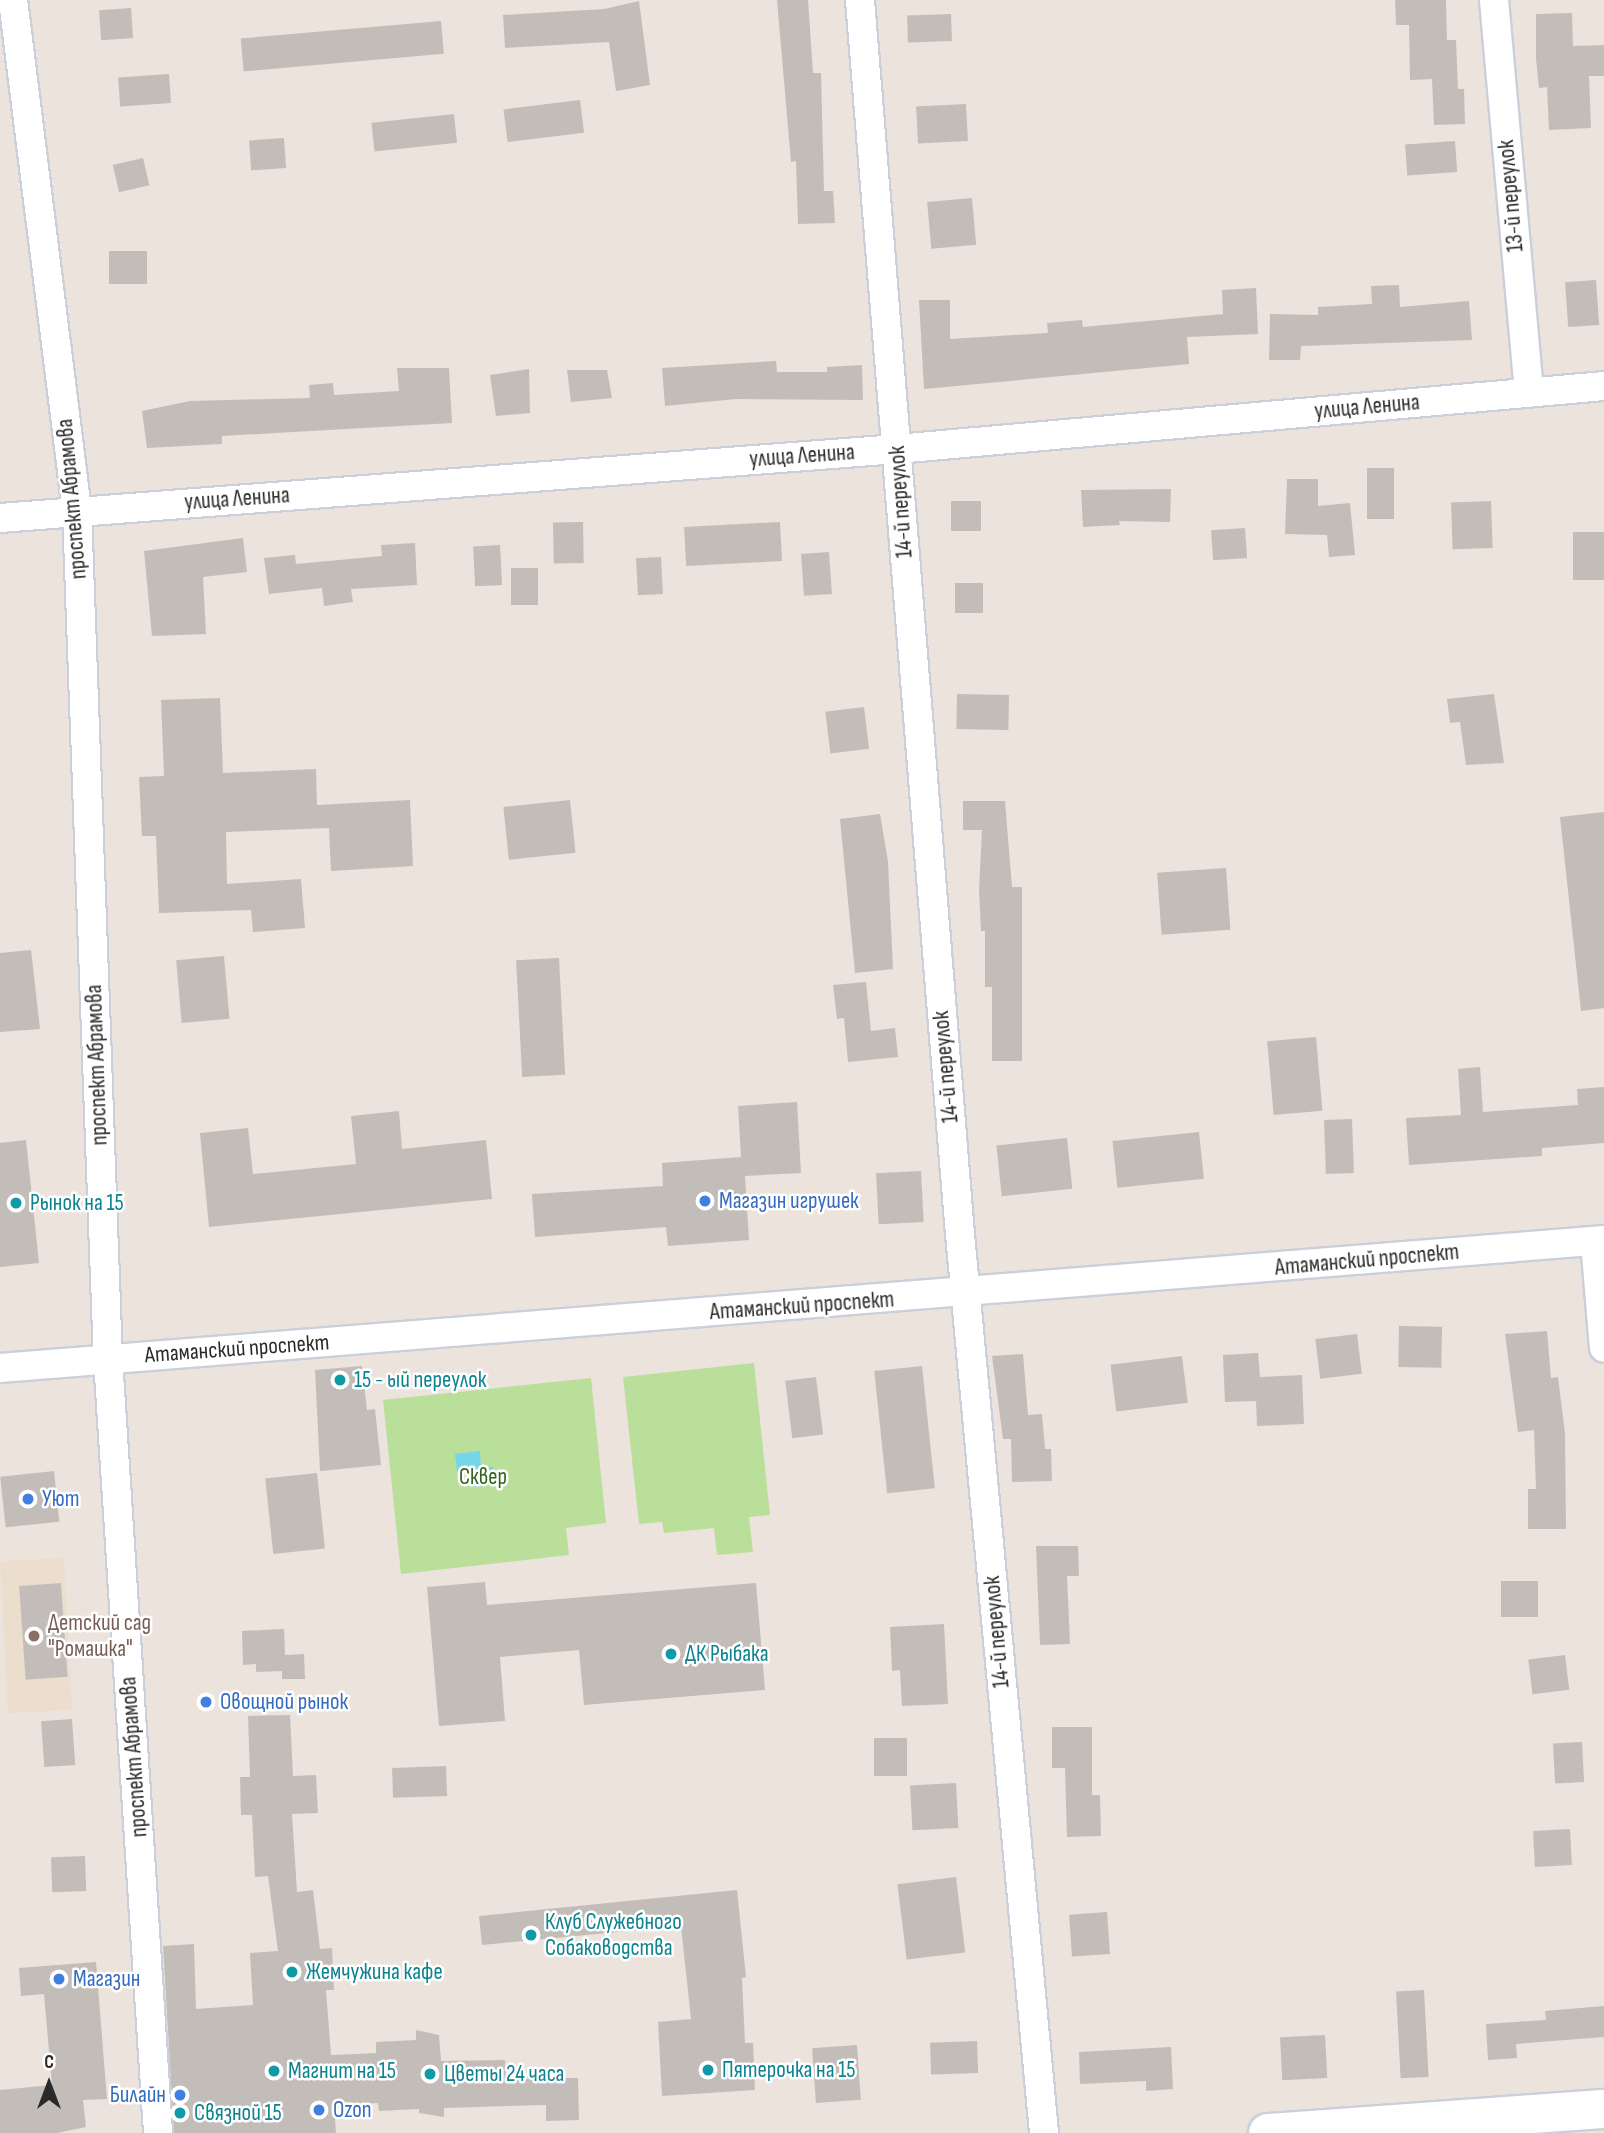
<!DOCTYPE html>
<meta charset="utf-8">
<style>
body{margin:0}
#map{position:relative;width:1604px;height:2133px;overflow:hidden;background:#ebe3dc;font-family:"Sofia Sans Condensed",sans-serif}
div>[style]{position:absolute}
.education>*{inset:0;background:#ecdecc;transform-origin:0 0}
.green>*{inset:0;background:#badf9b}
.water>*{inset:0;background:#74d6e8}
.building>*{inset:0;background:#c3bdb9;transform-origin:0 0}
.roads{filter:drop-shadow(2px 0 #cbcfdb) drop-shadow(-2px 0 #cbcfdb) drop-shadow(0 2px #cbcfdb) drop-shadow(0 -2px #cbcfdb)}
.minor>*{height:28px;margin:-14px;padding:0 14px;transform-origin:14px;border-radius:14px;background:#fff}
.secondary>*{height:38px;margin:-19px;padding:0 19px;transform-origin:19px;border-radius:19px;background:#fff}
.dots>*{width:19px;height:19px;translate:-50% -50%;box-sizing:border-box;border:4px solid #fff;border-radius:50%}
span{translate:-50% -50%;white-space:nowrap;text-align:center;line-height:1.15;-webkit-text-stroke:5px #fff;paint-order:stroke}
.street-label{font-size:23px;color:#2a2a2a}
.shop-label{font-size:23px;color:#366cbe}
.left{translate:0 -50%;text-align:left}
.right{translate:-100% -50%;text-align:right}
.culture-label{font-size:23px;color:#0d838f}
.park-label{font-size:23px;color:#34631e}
.education-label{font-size:23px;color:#785e54}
.north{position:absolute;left:14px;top:2049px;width:70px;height:70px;-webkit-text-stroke:5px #fff;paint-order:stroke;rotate:0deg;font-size:19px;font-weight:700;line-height:28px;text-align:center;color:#2a2a2a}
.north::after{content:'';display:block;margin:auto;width:24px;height:32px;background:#2a2a2a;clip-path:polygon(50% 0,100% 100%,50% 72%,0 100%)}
</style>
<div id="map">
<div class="education">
<i style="left:64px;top:1558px;width:152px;height:64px;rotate:87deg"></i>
</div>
<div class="green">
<i style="clip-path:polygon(754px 1363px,770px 1515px,749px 1517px,753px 1552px,717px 1555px,714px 1528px,664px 1533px,662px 1522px,639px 1524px,623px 1377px)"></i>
<i style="clip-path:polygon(591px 1378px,606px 1523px,566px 1528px,569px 1555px,401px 1574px,383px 1400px)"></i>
</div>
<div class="water">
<i style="clip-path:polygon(480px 1451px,481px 1468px,493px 1467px,495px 1485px,473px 1487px,472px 1470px,457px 1471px,455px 1454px)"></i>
</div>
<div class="building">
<i style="clip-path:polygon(777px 0,808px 0,813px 73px,821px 73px,824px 191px,833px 191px,835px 223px,798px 224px,796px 161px,791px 162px)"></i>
<i style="clip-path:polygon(1395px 0,1446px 0,1447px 40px,1456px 40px,1458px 89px,1464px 89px,1465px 124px,1434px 125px,1432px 79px,1410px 80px,1409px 25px,1396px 25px)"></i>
<i style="clip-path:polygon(639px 1px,650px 85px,616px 91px,609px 42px,505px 48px,503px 15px,604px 9px)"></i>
<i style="left:131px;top:8px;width:30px;height:32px;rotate:86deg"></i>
<i style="clip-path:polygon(1572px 13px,1573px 46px,1604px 45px,1604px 76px,1589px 76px,1591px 128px,1549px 130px,1547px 87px,1539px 88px,1536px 59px,1536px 14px)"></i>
<i style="left:951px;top:14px;width:27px;height:44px;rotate:88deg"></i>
<i style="left:441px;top:21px;width:33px;height:201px;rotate:85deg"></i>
<i style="left:169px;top:74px;width:29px;height:51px;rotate:86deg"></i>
<i style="left:580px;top:100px;width:33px;height:77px;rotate:83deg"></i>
<i style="left:966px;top:104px;width:37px;height:50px;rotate:87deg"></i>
<i style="left:454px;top:114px;width:29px;height:83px;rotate:84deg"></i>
<i style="left:284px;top:138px;width:30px;height:35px;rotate:86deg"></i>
<i style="left:1455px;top:141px;width:31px;height:50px;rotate:86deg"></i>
<i style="left:143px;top:158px;width:28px;height:31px;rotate:77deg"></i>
<i style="left:972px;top:198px;width:47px;height:45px;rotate:85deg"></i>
<i style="left:109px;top:251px;width:38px;height:33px"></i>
<i style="left:1596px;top:280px;width:45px;height:31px;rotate:86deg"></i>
<i style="clip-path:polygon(1399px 285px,1400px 307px,1469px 301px,1472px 340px,1301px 346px,1300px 360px,1269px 360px,1270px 314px,1318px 315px,1318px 307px,1372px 304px,1371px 286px)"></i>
<i style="clip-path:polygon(1256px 288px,1258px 334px,1187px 337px,1189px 364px,924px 389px,919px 300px,950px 300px,950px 339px,1048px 333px,1047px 323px,1082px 320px,1083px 327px,1223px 314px,1222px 290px)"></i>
<i style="clip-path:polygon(776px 361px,777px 372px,827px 372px,827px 367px,862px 365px,863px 400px,736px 399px,665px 406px,662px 368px)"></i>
<i style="clip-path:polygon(397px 368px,449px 368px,452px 423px,222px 436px,222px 444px,147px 448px,142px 411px,190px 401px,310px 398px,309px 385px,333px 383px,334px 395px,399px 391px)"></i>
<i style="clip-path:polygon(529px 369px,530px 413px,496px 416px,490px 375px)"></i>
<i style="clip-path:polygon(567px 370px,607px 370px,612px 398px,571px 402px)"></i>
<i style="left:1367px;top:468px;width:27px;height:51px"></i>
<i style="clip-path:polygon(1287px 479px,1318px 479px,1318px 506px,1350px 503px,1355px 555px,1329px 557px,1327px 535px,1285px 534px)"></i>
<i style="clip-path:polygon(1171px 489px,1170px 522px,1119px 521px,1120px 525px,1083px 527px,1081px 490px)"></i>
<i style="left:951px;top:501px;width:30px;height:30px"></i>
<i style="left:1491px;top:501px;width:47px;height:40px;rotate:88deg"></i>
<i style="left:583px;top:522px;width:41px;height:30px;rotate:89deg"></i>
<i style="left:780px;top:522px;width:39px;height:96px;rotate:87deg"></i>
<i style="left:1245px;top:528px;width:30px;height:34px;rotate:86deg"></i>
<i style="left:1604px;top:532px;width:48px;height:31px;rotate:90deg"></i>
<i style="clip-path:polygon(243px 538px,247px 572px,203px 577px,206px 634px,152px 636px,144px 551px)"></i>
<i style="clip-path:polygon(415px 543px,417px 585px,351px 589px,353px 602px,324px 606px,322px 588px,269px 594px,264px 558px,295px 555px,296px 564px,382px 556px,381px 545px)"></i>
<i style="left:500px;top:545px;width:40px;height:27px;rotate:87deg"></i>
<i style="left:829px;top:552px;width:42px;height:28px;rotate:86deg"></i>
<i style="left:661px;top:557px;width:37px;height:25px;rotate:87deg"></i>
<i style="left:511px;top:568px;width:27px;height:37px"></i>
<i style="left:955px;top:583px;width:28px;height:30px"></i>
<i style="left:957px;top:694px;width:52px;height:35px;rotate:1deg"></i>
<i style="clip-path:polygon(1494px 694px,1504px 763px,1466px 765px,1460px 722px,1450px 723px,1447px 699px)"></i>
<i style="clip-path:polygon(220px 698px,223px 773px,316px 769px,317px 805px,410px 800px,413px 866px,331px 871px,329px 828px,226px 832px,227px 884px,301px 879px,305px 928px,253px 932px,251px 910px,159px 913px,156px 836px,142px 836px,139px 777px,164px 776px,161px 700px)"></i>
<i style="left:864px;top:707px;width:42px;height:39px;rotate:83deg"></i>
<i style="left:570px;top:800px;width:53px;height:67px;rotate:84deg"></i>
<i style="clip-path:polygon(963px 801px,1005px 801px,1012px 887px,1022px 887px,1022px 1061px,992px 1061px,992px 987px,985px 987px,985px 931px,981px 931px,979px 890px,982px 830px,963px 830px)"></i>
<i style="clip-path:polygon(1604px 812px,1604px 1008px,1581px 1011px,1560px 817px)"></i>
<i style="clip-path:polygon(880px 814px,888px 862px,893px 969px,855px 973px,840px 819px)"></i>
<i style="left:1226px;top:868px;width:62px;height:69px;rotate:86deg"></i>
<i style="clip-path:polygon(31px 950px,40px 1029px,0 1032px,0 953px)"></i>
<i style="left:224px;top:956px;width:63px;height:48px;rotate:85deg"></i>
<i style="left:559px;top:958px;width:117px;height:43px;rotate:87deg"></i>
<i style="clip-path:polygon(866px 982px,871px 1031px,895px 1028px,898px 1057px,848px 1062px,844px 1018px,837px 1019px,833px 985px)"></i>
<i style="left:1316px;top:1037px;width:74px;height:49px;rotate:85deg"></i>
<i style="clip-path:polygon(1480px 1067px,1483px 1112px,1578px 1105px,1577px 1089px,1604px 1087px,1604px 1143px,1542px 1148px,1542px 1156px,1409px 1165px,1406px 1118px,1461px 1115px,1458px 1069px)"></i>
<i style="clip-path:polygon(797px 1102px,801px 1173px,745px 1176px,749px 1240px,668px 1246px,666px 1227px,535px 1237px,532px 1194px,663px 1186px,662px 1163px,741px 1157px,738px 1106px)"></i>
<i style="clip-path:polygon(399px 1111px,402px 1149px,486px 1140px,492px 1199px,209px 1227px,200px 1133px,248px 1128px,253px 1174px,356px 1164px,351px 1116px)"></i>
<i style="left:1352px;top:1119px;width:54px;height:28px;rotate:88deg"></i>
<i style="left:1199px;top:1132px;width:47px;height:87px;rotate:84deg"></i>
<i style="left:1067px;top:1138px;width:51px;height:71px;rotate:84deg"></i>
<i style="clip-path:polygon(26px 1140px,39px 1263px,0 1267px,0 1143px)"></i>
<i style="left:921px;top:1171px;width:51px;height:45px;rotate:87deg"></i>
<i style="left:1399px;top:1326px;width:43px;height:41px;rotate:1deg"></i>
<i style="clip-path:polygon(1547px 1331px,1551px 1378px,1558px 1377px,1565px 1434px,1566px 1529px,1528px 1529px,1528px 1489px,1536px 1489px,1534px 1430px,1518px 1432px,1505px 1334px)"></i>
<i style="left:1357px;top:1334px;width:40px;height:42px;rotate:83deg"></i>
<i style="clip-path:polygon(1258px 1353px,1260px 1377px,1302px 1375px,1304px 1424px,1257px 1426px,1256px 1401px,1225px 1402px,1223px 1355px)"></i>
<i style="clip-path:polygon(1023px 1354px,1028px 1415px,1042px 1414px,1045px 1449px,1051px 1449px,1052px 1481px,1012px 1482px,1011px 1439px,1003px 1439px,992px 1356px)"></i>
<i style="left:1182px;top:1356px;width:47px;height:72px;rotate:83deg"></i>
<i style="clip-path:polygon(362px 1366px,367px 1410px,375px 1409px,381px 1465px,320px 1471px,315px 1370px)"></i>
<i style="left:922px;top:1366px;width:123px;height:48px;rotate:84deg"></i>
<i style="left:816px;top:1377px;width:58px;height:31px;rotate:83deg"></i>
<i style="left:54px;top:1471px;width:51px;height:54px;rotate:84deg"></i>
<i style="left:317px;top:1473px;width:76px;height:52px;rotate:84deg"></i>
<i style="clip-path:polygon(1036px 1546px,1078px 1546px,1079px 1576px,1067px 1576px,1070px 1644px,1040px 1645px)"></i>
<i style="left:1501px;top:1581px;width:37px;height:36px"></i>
<i style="clip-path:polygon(485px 1582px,487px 1605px,756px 1583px,765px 1690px,584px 1705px,579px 1650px,500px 1657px,505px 1721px,439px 1726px,427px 1587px)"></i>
<i style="left:61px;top:1583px;width:94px;height:42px;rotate:86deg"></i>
<i style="clip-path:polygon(944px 1624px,948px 1704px,902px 1706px,900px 1670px,892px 1671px,890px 1627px)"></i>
<i style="clip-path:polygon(284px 1629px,285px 1655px,304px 1654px,305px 1679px,282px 1679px,282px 1671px,256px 1672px,256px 1664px,243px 1665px,242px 1631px)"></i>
<i style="left:1565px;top:1655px;width:35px;height:37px;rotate:83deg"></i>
<i style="clip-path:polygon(290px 1715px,293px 1776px,316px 1775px,318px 1813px,292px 1814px,297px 1892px,313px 1890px,320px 1949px,332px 1948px,334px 1990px,326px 1990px,331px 2055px,376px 2053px,376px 2042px,416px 2040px,416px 2030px,439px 2035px,441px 2061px,505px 2060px,506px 2078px,578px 2078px,579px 2120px,546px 2121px,546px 2105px,444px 2108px,444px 2117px,419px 2113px,419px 2109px,379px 2111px,378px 2103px,334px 2105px,336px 2133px,174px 2133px,163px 1946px,194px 1944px,196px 2009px,253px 2005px,250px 1953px,278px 1951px,268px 1876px,255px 1877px,252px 1815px,241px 1815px,240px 1777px,250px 1777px,248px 1716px)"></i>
<i style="left:72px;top:1719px;width:46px;height:31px;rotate:86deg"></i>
<i style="clip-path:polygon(1052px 1727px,1092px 1727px,1092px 1795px,1100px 1795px,1101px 1836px,1067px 1837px,1065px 1768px,1052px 1768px)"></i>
<i style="left:874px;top:1738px;width:33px;height:38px"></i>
<i style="left:1582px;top:1742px;width:40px;height:29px;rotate:87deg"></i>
<i style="left:446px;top:1766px;width:30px;height:54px;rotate:88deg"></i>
<i style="left:956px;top:1783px;width:45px;height:46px;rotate:87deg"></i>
<i style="left:1570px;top:1829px;width:36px;height:37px;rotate:87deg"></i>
<i style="left:85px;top:1856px;width:35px;height:34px;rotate:88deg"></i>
<i style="left:956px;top:1877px;width:76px;height:59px;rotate:83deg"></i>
<i style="clip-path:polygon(737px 1890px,746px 1977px,742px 1978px,745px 2043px,753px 2043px,755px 2090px,662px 2096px,658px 2022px,691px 2019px,681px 1926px,482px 1945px,479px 1916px)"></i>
<i style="left:1107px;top:1912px;width:42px;height:38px;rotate:86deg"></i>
<i style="clip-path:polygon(96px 1962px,107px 2099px,83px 2100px,86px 2127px,57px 2133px,0 2133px,0 2090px,52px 2085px,44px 1994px,21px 1996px,19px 1968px)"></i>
<i style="left:1424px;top:1990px;width:87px;height:28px;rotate:87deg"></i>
<i style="clip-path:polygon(1604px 2006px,1604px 2037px,1516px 2044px,1517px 2058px,1488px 2060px,1486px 2024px,1546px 2020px,1545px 2011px)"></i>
<i style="left:1325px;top:2035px;width:43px;height:45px;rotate:87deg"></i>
<i style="left:977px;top:2041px;width:32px;height:47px;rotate:88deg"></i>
<i style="left:857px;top:2045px;width:55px;height:45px;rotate:86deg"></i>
<i style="clip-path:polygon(1171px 2047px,1173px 2089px,1146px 2091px,1146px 2081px,1080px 2084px,1079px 2052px)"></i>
</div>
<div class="roads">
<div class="minor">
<i style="left:13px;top:0;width:515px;rotate:82.86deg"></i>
<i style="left:77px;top:511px;width:849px;rotate:87.91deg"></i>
<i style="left:108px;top:1359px;width:776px;rotate:86.3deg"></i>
<i style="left:860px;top:0;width:1238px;rotate:85.37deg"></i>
<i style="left:960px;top:1234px;width:903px;rotate:84.66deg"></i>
<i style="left:1494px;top:0;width:394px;rotate:84.9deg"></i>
<i style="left:0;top:518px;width:900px;rotate:-4.4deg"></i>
<i style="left:897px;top:449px;width:710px;rotate:-5.09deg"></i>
<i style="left:1595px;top:1241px;width:107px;rotate:85.2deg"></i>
<i style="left:0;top:1368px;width:1609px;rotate:-4.56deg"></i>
</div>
<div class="secondary">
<i style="left:1268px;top:2133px;width:337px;rotate:-4.1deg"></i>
</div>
</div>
<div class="dots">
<i style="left:705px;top:1201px;background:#3f7fe0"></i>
<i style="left:16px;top:1203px;background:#0f9aa8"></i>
<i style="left:340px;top:1380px;background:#0f9aa8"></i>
<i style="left:28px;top:1499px;background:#3f7fe0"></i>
<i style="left:34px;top:1636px;background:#8d6e63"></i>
<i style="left:671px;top:1654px;background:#0f9aa8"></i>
<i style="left:206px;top:1702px;background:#3f7fe0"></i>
<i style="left:531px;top:1935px;background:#0f9aa8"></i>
<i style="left:292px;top:1972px;background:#0f9aa8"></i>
<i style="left:59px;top:1979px;background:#3f7fe0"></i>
<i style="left:708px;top:2070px;background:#0f9aa8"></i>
<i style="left:274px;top:2071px;background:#0f9aa8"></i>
<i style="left:430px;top:2074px;background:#0f9aa8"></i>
<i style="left:180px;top:2095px;background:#3f7fe0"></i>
<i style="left:319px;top:2110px;background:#3f7fe0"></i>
<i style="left:180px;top:2113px;background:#0f9aa8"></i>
</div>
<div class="street-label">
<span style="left:1511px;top:196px;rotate:-95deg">13-й переулок</span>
<span style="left:1367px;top:407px;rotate:-5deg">улица Ленина</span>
<span style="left:802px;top:456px;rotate:-4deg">улица Ленина</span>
<span style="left:72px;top:499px;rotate:-95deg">проспект Абрамова</span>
<span style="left:237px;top:499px;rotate:-4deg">улица Ленина</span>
<span style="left:901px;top:502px;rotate:-94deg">14-й переулок</span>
<span style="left:97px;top:1065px;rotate:-92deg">проспект Абрамова</span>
<span style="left:946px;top:1067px;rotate:-95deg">14-й переулок</span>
<span style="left:1367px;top:1260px;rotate:-5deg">Атаманский проспект</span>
<span style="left:802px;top:1306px;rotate:-4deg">Атаманский проспект</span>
<span style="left:237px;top:1349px;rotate:-4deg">Атаманский проспект</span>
<span style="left:997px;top:1632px;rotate:-95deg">14-й переулок</span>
<span style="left:134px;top:1757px;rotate:-94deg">проспект Абрамова</span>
</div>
<div class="shop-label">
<span class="left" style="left:719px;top:1201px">Магазин игрушек</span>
<span class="left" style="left:42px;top:1499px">Уют</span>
<span class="left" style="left:220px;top:1702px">Овощной рынок</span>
<span class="left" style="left:73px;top:1979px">Магазин</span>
<span class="right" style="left:166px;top:2095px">Билайн</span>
<span class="left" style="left:333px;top:2110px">Ozon</span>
</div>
<div class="culture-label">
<span class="left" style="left:30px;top:1203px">Рынок на 15</span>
<span class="left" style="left:354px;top:1380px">15 - ый переулок</span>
<span class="left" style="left:685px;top:1654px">ДК Рыбака</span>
<span class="left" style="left:545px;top:1935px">Клуб Служебного<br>Собаководства</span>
<span class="left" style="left:306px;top:1972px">Жемчужина кафе</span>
<span class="left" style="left:722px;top:2070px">Пятерочка на 15</span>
<span class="left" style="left:288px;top:2071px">Магнит на 15</span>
<span class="left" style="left:444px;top:2074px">Цветы 24 часа</span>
<span class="left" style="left:194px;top:2113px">Связной 15</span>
</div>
<div class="park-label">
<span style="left:483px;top:1477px">Сквер</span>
</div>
<div class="education-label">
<span class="left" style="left:48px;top:1636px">Детский сад<br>"Ромашка"</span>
</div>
<div class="north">С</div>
</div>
